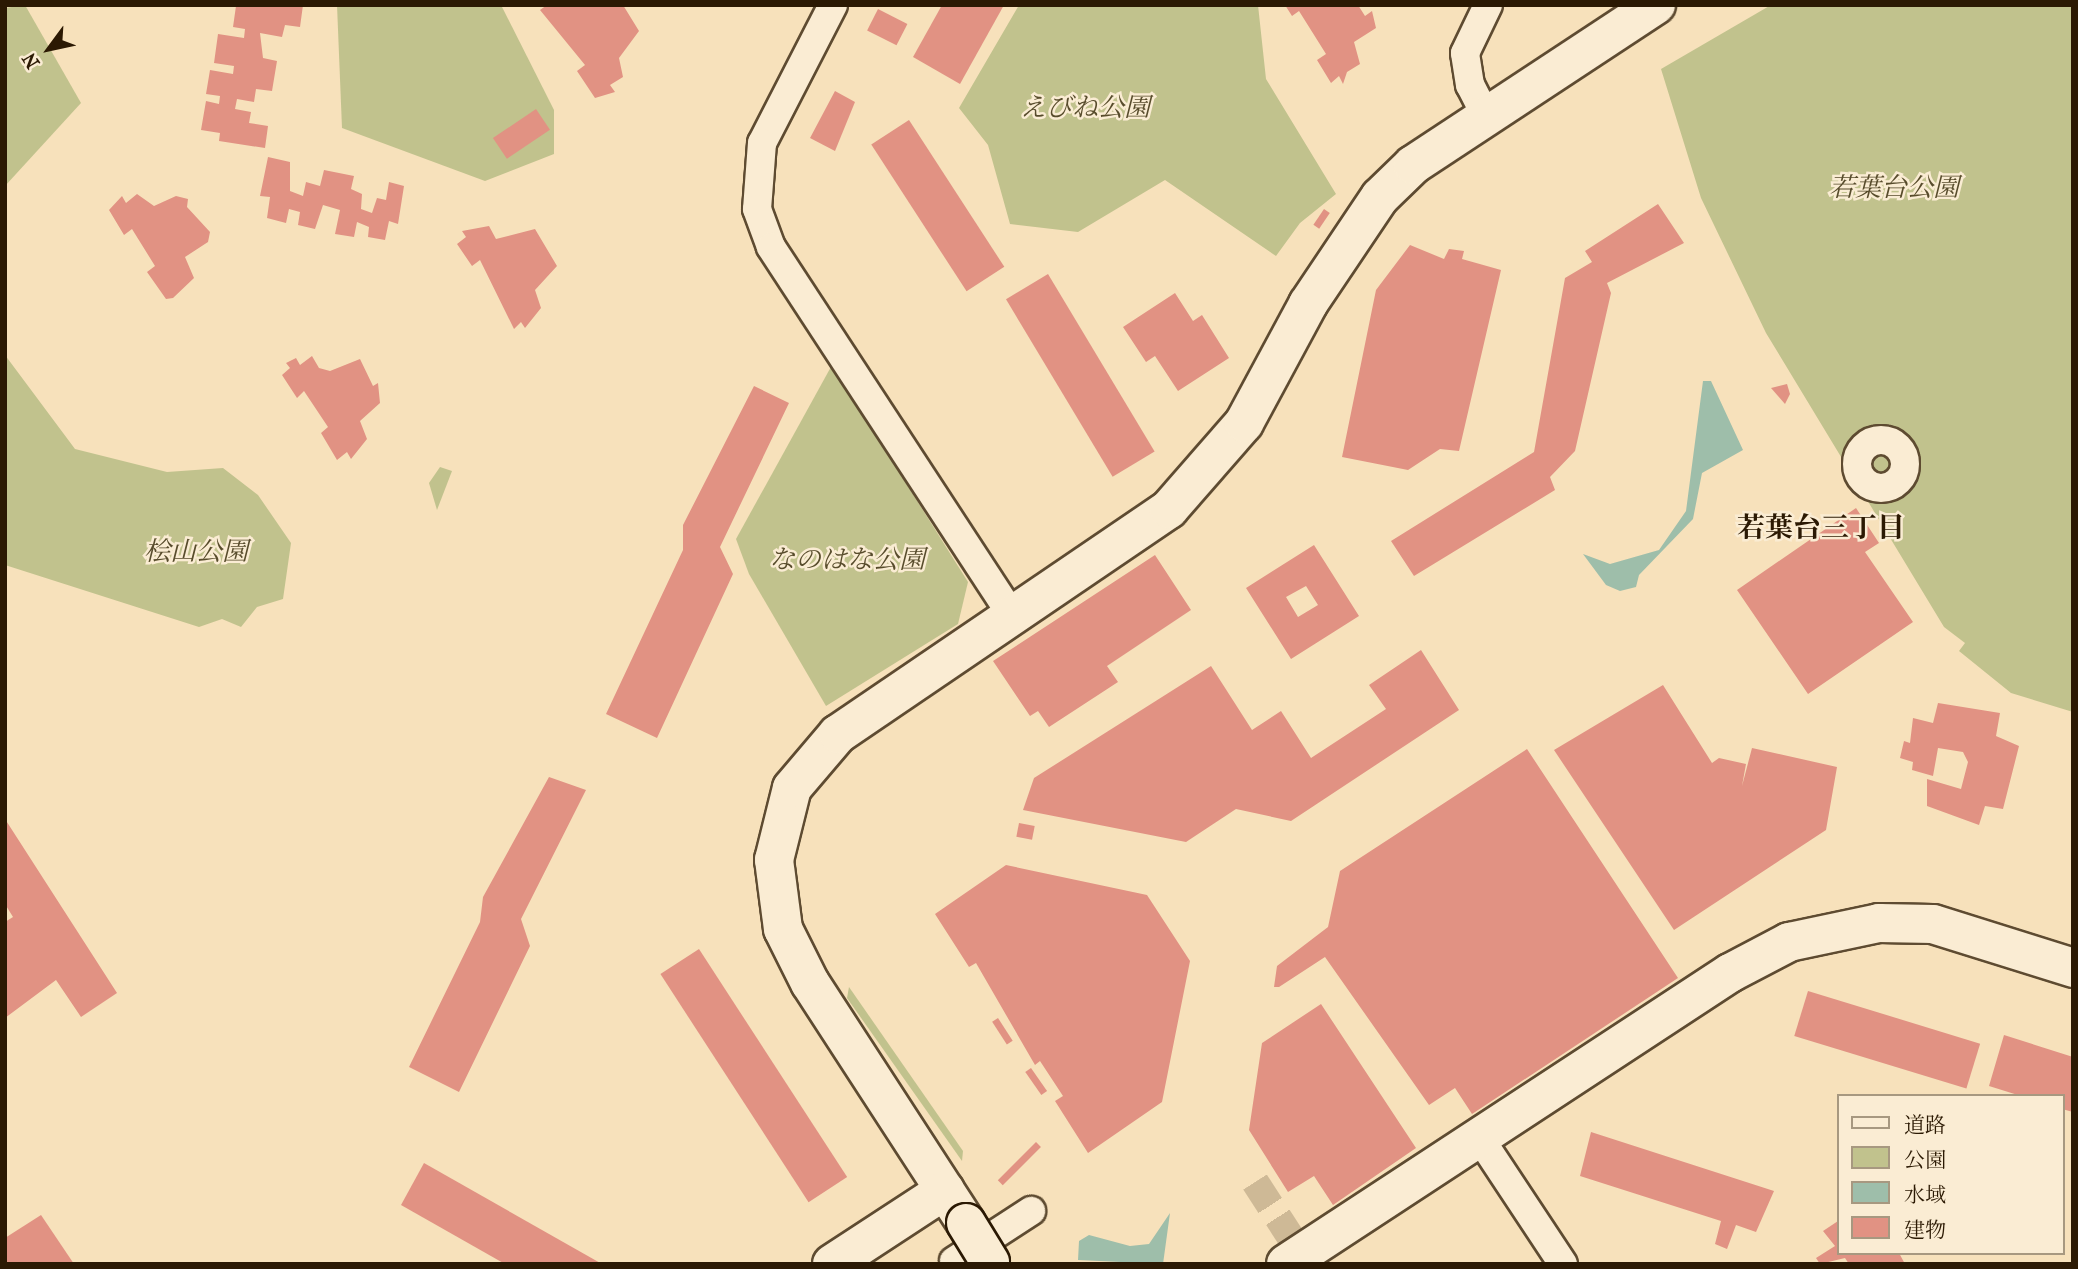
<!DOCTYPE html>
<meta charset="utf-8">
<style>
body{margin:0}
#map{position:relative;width:2078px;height:1269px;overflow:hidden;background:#f7e1bb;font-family:"IM FELL French Canon","Noto Serif JP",serif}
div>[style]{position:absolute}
.green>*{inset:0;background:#c1c28d}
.water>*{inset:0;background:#9ebeaa}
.building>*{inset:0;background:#e19283;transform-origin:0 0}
.street-tunnel>*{height:28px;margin-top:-14px;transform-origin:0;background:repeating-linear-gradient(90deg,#ceb996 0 28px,transparent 0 42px)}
.roads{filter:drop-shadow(2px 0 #5e4b31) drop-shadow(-2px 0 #5e4b31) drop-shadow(0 2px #5e4b31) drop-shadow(0 -2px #5e4b31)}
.street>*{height:28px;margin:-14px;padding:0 14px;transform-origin:14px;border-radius:14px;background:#faecd3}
.street>.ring{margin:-14px;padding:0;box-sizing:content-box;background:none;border:28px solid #faecd3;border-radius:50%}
.secondary>*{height:38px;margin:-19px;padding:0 19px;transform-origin:19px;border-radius:19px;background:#faecd3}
.bridges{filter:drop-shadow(2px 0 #2b1903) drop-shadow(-2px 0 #2b1903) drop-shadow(0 2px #2b1903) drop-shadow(0 -2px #2b1903)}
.secondary-bridge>*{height:38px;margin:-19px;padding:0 19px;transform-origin:19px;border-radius:19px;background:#faecd3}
span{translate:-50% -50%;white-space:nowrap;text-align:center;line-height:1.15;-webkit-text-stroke:5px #faecd3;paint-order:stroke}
.park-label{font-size:26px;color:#584c2c;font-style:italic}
.neighbourhood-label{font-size:28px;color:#2b1903;font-weight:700}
.frame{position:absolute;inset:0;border:7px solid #2b1903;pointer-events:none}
.legend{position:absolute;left:1837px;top:1094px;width:228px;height:161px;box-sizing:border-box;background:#faecd3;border:2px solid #a79880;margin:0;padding:9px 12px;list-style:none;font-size:21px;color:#2b1903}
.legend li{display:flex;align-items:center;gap:14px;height:35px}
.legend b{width:35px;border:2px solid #a79880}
.north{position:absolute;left:14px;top:14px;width:70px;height:70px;-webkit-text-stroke:5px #faecd3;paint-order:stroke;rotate:237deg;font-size:19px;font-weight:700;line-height:28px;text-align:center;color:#2b1903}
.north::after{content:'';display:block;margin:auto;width:24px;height:32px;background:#2b1903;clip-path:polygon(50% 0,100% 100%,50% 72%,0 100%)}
</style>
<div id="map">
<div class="green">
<i style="clip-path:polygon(25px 5px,81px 103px,5px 186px,5px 8px)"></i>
<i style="clip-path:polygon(337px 5px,501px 5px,554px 110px,554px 154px,485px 181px,342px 128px)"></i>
<i style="clip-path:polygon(1019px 5px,1258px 5px,1266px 79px,1336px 194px,1300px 223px,1276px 256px,1165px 180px,1078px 232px,1010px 224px,988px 145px,959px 108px)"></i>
<i style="clip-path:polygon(1771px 5px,2073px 5px,2073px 712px,2011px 693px,1959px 651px,1965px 643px,1944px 627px,1766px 333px,1701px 198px,1661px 69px)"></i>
<i style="clip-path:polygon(5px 355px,75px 449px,167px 472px,223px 468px,258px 495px,291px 543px,283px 599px,257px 607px,241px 627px,222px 619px,199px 627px,5px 565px)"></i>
<i style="clip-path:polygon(832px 365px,968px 582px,958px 624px,826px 706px,749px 574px,736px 539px)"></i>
<i style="clip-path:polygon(440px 467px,452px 471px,437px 510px,429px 483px)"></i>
<i style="clip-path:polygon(849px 987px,963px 1151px,962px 1161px,847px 998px)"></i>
</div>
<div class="water">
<i style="clip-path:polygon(1703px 381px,1711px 381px,1743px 450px,1702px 473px,1693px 519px,1639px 575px,1636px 587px,1620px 591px,1606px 585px,1583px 554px,1610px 564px,1659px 550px,1686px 511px)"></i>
<i style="clip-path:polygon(1170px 1213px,1163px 1264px,1078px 1260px,1079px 1241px,1089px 1235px,1130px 1246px,1149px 1244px)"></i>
</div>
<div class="building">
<i style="clip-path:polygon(259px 5px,303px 5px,300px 27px,285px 25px,282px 37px,260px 33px,263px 58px,277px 61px,272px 91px,256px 89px,254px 102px,237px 99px,235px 109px,251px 112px,249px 123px,268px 126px,265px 148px,219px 141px,220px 133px,201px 130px,206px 101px,219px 104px,220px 96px,206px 94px,210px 70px,233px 74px,234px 66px,214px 63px,218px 34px,244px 38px,245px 29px,233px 27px,236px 6px)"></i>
<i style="clip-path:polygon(547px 5px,623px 5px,639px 31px,619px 58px,623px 77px,610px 85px,615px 92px,595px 98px,577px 71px,585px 65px,540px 10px)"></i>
<i style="clip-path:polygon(942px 5px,1004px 5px,960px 84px,913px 57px)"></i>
<i style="clip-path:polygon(1285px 5px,1358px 5px,1365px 16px,1372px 11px,1376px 28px,1354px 42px,1360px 64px,1347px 72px,1343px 84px,1339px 76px,1331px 83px,1317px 60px,1326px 54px,1299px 11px,1292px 16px)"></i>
<i style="left:878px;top:9px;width:33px;height:24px;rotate:27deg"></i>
<i style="clip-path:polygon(835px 91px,855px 102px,835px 151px,810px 138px)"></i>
<i style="left:536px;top:109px;width:25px;height:52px;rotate:56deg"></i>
<i style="left:909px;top:120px;width:175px;height:45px;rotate:57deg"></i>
<i style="clip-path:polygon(268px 157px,290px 162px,290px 191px,303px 196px,306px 182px,320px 186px,324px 170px,354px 176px,351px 189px,362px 194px,361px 209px,372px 213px,377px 198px,386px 200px,389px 182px,404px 186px,398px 224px,389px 221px,385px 240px,368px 237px,369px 227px,357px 222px,354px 237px,335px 234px,340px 210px,323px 205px,315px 229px,298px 225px,300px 212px,289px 209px,286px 223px,267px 218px,270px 197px,260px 196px)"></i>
<i style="clip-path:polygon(137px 194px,154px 206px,176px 196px,188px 199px,187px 207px,210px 232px,208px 242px,185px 257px,194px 278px,173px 298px,166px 299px,147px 272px,155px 266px,132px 229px,124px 235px,109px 210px,122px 196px,126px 203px)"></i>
<i style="clip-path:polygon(1658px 204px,1684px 243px,1607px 283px,1611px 293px,1575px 451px,1550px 477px,1555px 490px,1414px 576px,1391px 541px,1534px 452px,1565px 278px,1592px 262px,1585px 251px)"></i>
<i style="left:1324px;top:209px;width:7px;height:19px;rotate:34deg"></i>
<i style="clip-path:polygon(489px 226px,496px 239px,535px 229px,557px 266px,535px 290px,541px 308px,525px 328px,521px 322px,514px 329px,480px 260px,472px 266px,457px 244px,466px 237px,462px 231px)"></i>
<i style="clip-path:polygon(1410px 245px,1444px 259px,1449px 249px,1464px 251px,1462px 259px,1501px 270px,1459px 451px,1440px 449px,1408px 470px,1342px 457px,1376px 290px)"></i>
<i style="left:1048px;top:274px;width:207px;height:49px;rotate:59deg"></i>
<i style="clip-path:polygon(1175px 293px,1193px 321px,1202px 315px,1229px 358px,1178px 391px,1155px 356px,1146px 362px,1123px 327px)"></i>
<i style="clip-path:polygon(312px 356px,319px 368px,330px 371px,360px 359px,373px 386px,378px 383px,380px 403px,360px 421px,367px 439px,351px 459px,347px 452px,337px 460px,321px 433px,328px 427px,304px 391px,297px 398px,282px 375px,290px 368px,286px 363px,296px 358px,300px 365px)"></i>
<i style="clip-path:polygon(1787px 384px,1790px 394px,1785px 404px,1771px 388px)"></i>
<i style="clip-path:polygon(754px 386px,789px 403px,720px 547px,733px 574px,657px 738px,606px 714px,683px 550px,683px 525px)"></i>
<i style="clip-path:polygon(1856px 508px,1879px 543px,1865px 552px,1913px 622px,1808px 694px,1737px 590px)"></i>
<i style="clip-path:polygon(evenodd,1314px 545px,1359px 616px,1291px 659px,1246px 588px,1314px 545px,1306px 586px,1318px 605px,1298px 617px,1286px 597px,1306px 586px)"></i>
<i style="clip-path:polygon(1155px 555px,1191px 610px,1107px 666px,1118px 682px,1049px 727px,1038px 711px,1030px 716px,993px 661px)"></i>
<i style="clip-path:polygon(1421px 650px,1459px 710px,1291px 821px,1236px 809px,1186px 842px,1023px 810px,1034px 778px,1211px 666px,1252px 730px,1281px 711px,1311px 758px,1386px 709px,1369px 685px)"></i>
<i style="clip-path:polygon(1663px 685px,1712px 763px,1719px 758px,1746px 764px,1742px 786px,1752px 748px,1837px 767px,1826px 830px,1674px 930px,1554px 750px)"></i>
<i style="clip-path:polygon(1938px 703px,2000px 713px,1996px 736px,2019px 746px,2003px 809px,1985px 806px,1979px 825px,1927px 806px,1927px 779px,1961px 789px,1968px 762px,1963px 752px,1938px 748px,1933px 776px,1912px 770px,1913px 762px,1900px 758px,1904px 741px,1910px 743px,1913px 718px,1933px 723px)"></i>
<i style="clip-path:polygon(1527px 749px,1678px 978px,1472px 1114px,1455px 1088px,1429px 1105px,1325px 957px,1279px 987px,1274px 987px,1277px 966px,1328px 927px,1340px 871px)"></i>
<i style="clip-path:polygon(549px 777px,586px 790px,521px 919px,530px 946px,459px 1092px,409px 1067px,480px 922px,483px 897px)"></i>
<i style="clip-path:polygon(5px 819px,117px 993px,81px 1017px,56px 980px,5px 1018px,5px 922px,13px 917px,5px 904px)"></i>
<i style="left:1019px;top:823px;width:16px;height:14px;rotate:11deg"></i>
<i style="clip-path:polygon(1006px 865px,1147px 895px,1190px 961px,1162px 1102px,1088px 1153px,1055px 1101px,1063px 1096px,1040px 1061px,1035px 1065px,976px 963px,969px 967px,935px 914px)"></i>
<i style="left:699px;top:949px;width:272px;height:46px;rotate:57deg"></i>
<i style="left:1808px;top:991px;width:180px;height:47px;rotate:17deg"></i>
<i style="clip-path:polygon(1321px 1004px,1416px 1148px,1333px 1205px,1314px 1176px,1288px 1192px,1249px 1130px,1262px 1043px)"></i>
<i style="left:998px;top:1018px;width:27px;height:7px;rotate:57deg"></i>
<i style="clip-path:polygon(2004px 1035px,2073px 1057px,2073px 1112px,2062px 1109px,2062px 1096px,2021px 1096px,1989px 1086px)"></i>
<i style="left:1031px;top:1068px;width:28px;height:7px;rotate:55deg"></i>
<i style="clip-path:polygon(1591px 1132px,1774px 1191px,1756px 1232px,1736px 1225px,1727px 1249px,1715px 1244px,1721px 1221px,1580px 1176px)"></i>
<i style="left:1036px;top:1142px;width:7px;height:54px;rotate:45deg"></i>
<i style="clip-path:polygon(424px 1163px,602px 1264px,505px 1264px,401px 1205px)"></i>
<i style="clip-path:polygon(41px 1215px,74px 1264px,5px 1264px,5px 1238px)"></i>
<i style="clip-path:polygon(1838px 1221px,1838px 1253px,1899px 1253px,1905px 1264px,1849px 1264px,1845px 1258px,1820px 1264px,1816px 1258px,1835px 1246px,1823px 1231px)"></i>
</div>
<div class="street-tunnel">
<i style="left:1255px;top:1182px;width:98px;rotate:57.1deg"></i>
</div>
<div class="roads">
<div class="street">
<i style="left:833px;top:5px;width:155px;rotate:117.2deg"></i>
<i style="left:762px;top:143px;width:66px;rotate:94.3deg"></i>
<i style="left:757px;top:209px;width:40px;rotate:69.8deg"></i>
<i style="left:771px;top:247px;width:444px;rotate:56.8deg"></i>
<i style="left:1486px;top:116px;width:35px;rotate:-117deg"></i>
<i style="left:1470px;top:85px;width:32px;rotate:-99deg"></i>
<i style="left:1465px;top:53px;width:53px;rotate:-64.4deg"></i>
<i class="ring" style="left:1857px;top:440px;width:20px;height:20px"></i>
<i style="left:1479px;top:1137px;width:152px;rotate:56.5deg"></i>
<i style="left:954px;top:1261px;width:92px;rotate:-33deg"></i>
</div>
<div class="secondary">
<i style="left:966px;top:1223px;width:286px;rotate:-123deg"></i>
<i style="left:810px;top:983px;width:60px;rotate:-116.6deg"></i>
<i style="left:783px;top:929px;width:70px;rotate:-97.4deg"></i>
<i style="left:774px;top:860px;width:74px;rotate:-76deg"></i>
<i style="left:792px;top:788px;width:71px;rotate:-49.6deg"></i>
<i style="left:838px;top:734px;width:400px;rotate:-34.2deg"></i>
<i style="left:1169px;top:509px;width:114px;rotate:-48.9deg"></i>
<i style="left:1244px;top:423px;width:135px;rotate:-61.7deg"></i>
<i style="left:1308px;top:304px;width:129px;rotate:-56.1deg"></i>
<i style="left:1380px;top:197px;width:46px;rotate:-44.1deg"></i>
<i style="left:1413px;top:165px;width:291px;rotate:-33.4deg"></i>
<i style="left:832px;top:1264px;width:135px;rotate:-33.2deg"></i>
<i style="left:1286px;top:1264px;width:531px;rotate:-33.24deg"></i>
<i style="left:1730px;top:973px;width:67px;rotate:-27.7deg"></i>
<i style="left:1789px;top:942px;width:92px;rotate:-11.9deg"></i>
<i style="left:1879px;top:923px;width:54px;rotate:1.1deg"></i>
<i style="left:1933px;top:924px;width:147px;rotate:17.4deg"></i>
</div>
</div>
<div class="bridges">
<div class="secondary-bridge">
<i style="left:966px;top:1223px;width:46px;rotate:58.4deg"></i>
</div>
</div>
<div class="park-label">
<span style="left:1085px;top:108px">えびね公園</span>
<span style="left:1894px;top:188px">若葉台公園</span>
<span style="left:196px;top:552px">桧山公園</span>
<span style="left:847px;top:560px">なのはな公園</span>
</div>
<div class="neighbourhood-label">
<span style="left:1821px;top:528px">若葉台三丁目</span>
</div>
<div class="frame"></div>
<ul class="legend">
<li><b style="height:9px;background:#faecd3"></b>道路</li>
<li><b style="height:19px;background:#c1c28d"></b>公園</li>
<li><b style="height:19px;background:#9ebeaa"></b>水域</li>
<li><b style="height:19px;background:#e19283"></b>建物</li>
</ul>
<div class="north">N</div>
</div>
